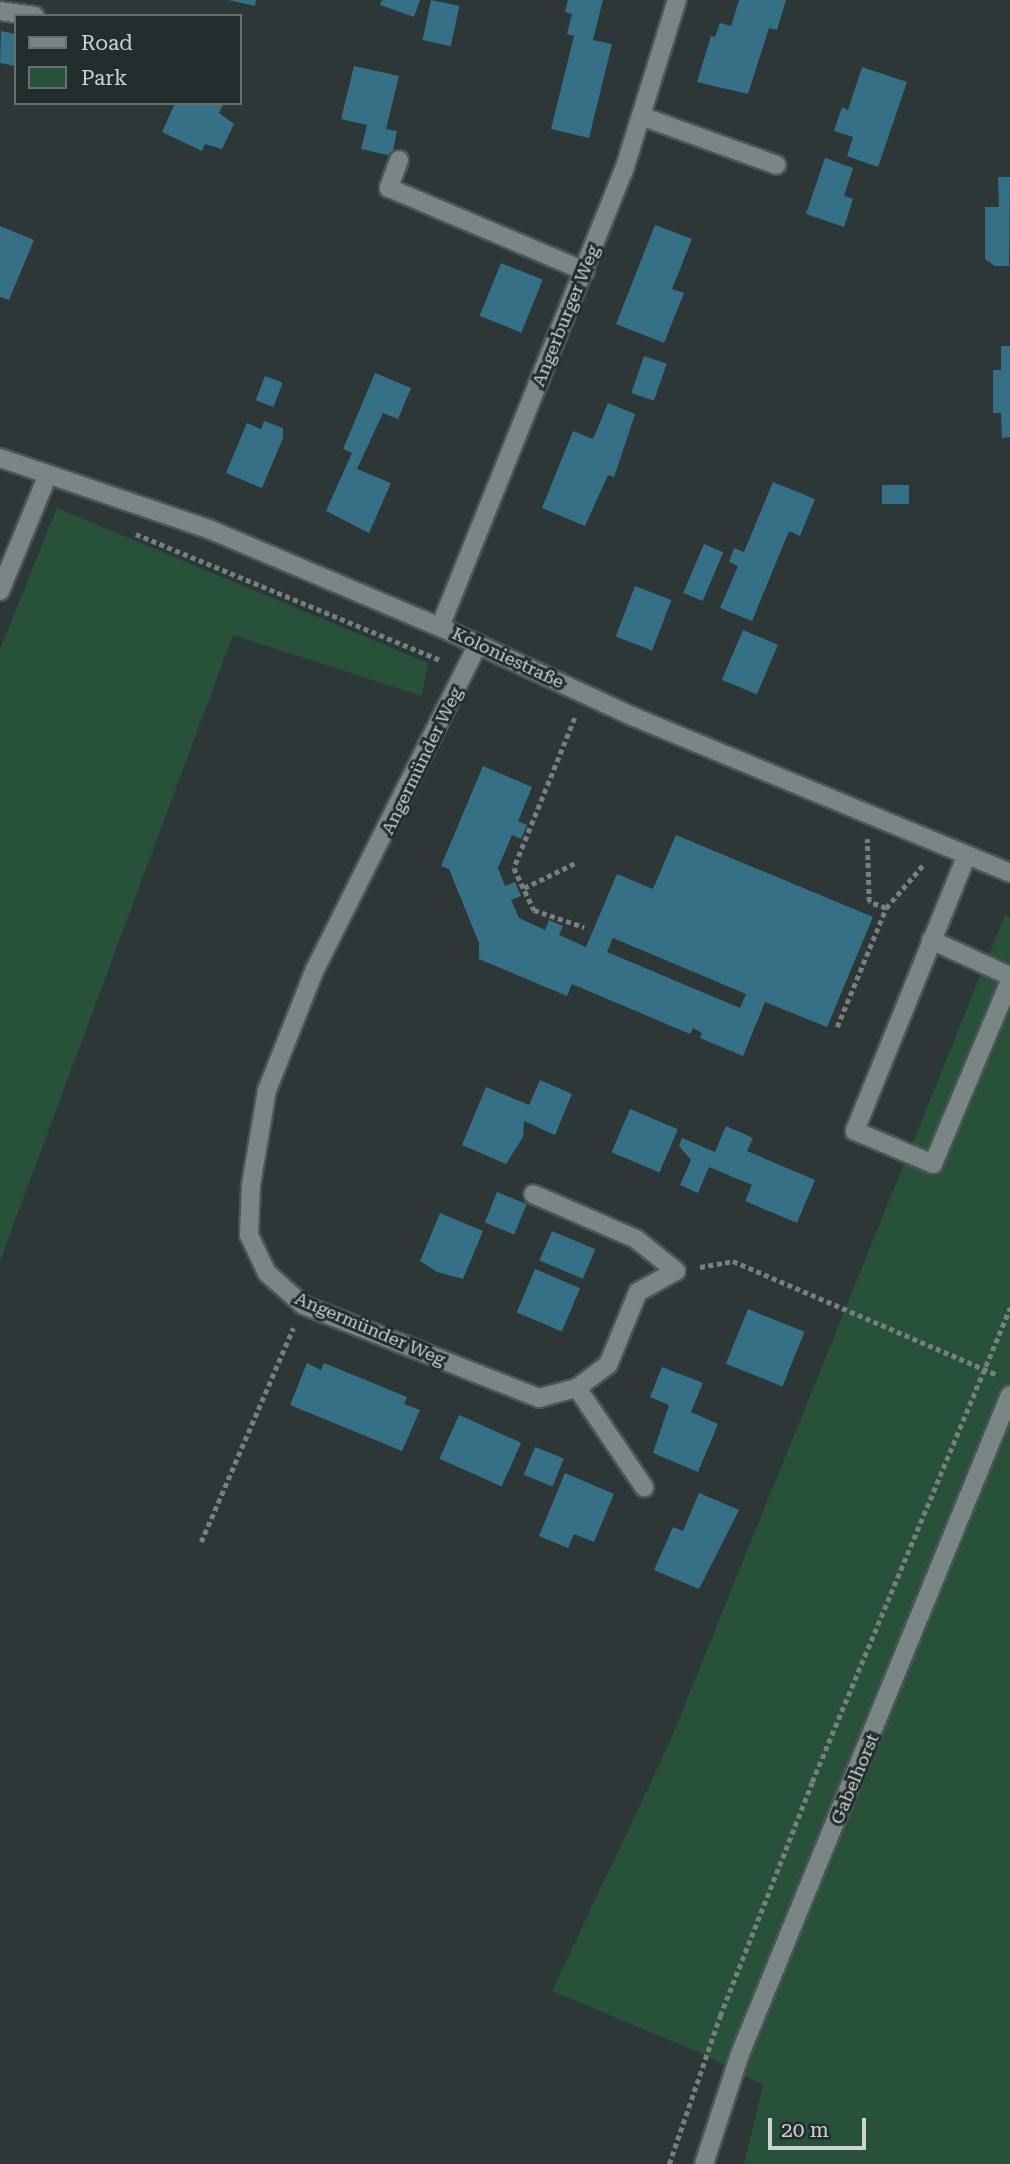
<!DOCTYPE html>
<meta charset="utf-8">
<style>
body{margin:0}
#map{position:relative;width:1010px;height:2164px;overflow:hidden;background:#2d3738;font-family:"Roboto Serif",serif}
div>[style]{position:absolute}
.green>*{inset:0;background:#275138}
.building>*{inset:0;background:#357086;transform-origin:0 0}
.path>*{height:4.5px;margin-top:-2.25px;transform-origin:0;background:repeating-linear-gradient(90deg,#777f80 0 5px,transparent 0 8.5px)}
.roads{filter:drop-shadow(2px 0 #4c5555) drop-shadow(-2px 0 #4c5555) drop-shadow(0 2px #4c5555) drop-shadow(0 -2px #4c5555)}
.minor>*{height:18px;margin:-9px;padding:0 9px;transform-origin:9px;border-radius:9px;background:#7a8586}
span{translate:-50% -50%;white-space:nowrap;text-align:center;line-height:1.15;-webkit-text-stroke:6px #232d2e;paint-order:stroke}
.street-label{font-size:18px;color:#cdd3d3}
.legend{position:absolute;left:14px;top:14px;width:228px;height:91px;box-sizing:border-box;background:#232d2e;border:2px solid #676f70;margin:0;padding:9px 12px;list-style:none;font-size:21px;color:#cdd3d3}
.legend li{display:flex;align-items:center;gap:14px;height:35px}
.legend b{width:35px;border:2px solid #676f70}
.scale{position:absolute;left:768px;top:2118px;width:98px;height:32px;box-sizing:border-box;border:4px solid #cdd3d3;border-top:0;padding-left:9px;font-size:21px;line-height:24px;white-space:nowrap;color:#cdd3d3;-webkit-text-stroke:5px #232d2e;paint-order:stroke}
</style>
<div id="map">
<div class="green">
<i style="clip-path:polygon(57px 508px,428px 663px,422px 696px,233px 635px,0 1261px,0 649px)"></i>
<i style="clip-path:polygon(1005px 915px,1010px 918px,1010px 2164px,744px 2164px,763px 2085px,698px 2052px,552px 1991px,668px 1746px)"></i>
</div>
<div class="building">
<i style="clip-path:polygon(228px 0,256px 0,255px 6px)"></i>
<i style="clip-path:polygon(382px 0,420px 0,414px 17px,380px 5px)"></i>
<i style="left:431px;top:0;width:29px;height:41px;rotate:12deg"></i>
<i style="clip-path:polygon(568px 0,603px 0,593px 40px,612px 44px,589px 138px,551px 129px,574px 36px,567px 34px,572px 14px,565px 12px)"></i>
<i style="clip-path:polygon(739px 0,786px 0,777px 30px,769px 28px,748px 94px,697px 82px,711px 36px,715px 37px,720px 23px,731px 26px)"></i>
<i style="clip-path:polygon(1px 31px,16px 34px,16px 66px,0 63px)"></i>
<i style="clip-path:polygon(354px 66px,399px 76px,386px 129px,397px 131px,392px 156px,361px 149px,367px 125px,341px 119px)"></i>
<i style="clip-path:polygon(862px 67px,907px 82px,878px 167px,847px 156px,853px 137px,834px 131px,842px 107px,848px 110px)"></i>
<i style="clip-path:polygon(175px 103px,224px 103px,219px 113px,234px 124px,222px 149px,205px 144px,202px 151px,162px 132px)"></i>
<i style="clip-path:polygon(825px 158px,853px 168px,844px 196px,853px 199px,844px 227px,806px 214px)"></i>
<i style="clip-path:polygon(998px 177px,1010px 177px,1009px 266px,995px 266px,985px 259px,985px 207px,999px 207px)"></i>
<i style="clip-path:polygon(655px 225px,692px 239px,672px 289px,684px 293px,664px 343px,616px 324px)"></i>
<i style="clip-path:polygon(0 226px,34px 240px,9px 300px,0 297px)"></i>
<i style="left:501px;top:263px;width:45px;height:57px;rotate:22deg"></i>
<i style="clip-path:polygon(1001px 346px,1010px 346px,1010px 437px,1002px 438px,1001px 413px,993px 413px,993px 370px,1001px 370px)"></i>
<i style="left:644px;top:356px;width:24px;height:39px;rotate:19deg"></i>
<i style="clip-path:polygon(375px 373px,411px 388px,398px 419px,383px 413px,357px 469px,391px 483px,369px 533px,326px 511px,352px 453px,343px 449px)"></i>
<i style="left:265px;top:376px;width:19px;height:26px;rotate:21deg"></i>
<i style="clip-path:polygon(608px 403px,635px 414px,614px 477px,608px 475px,585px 526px,542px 508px,573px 431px,593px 439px)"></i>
<i style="clip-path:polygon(264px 421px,283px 428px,283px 438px,262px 488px,226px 473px,247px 423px,261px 429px)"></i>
<i style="clip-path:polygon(773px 482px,815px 499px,800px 536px,789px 531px,752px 621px,720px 608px,738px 566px,729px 562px,734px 548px,744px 552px)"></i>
<i style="left:882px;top:485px;width:27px;height:19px"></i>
<i style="left:704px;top:544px;width:21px;height:53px;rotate:23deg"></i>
<i style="left:635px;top:586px;width:39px;height:54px;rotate:21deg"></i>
<i style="left:743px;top:630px;width:38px;height:54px;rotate:23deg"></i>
<i style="clip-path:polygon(evenodd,483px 766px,532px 787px,518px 821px,527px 825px,521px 839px,512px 835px,498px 868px,505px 886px,515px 882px,521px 896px,511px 900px,519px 918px,545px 930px,549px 920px,563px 926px,559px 935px,586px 947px,617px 874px,653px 889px,676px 835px,873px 917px,827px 1027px,765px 1002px,743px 1056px,700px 1038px,702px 1033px,693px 1028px,690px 1034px,572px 984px,567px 996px,479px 959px,479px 943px,449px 869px,441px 866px,483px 766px,613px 938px,746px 994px,740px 1008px,607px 952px,613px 938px)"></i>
<i style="clip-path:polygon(540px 1080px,572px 1094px,555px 1135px,524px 1121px,523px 1137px,506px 1164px,462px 1145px,486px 1087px,529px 1105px)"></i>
<i style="left:630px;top:1109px;width:52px;height:47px;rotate:23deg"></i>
<i style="clip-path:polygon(726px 1126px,753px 1138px,747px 1151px,815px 1180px,797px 1223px,745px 1201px,752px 1185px,709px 1167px,698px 1193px,680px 1185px,691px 1160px,679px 1146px,682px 1138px,715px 1152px)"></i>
<i style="left:497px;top:1192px;width:32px;height:33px;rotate:22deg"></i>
<i style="clip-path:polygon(440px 1213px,483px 1231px,463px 1279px,437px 1272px,420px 1261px)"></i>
<i style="left:552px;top:1231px;width:47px;height:32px;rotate:23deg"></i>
<i style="left:535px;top:1269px;width:49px;height:47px;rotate:23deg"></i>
<i style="left:748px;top:1309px;width:61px;height:59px;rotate:22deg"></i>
<i style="clip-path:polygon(307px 1363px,321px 1370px,324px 1363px,407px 1397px,404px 1404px,420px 1410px,402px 1451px,290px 1405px)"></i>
<i style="clip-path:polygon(662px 1367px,703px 1383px,691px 1412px,718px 1424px,698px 1472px,653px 1453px,669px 1405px,650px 1397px)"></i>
<i style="left:459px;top:1415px;width:68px;height:48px;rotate:24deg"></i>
<i style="left:535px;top:1447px;width:31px;height:30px;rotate:22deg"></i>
<i style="clip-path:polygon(565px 1473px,614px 1494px,594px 1542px,574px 1534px,568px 1548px,539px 1536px)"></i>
<i style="clip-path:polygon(699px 1493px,739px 1510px,699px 1589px,654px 1570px,673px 1527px,683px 1531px)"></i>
</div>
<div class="path">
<i style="left:136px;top:534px;width:331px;rotate:22.5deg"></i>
<i style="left:575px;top:718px;width:162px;rotate:112.1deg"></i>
<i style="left:514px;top:868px;width:47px;rotate:64.5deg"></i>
<i style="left:534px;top:910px;width:53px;rotate:18.8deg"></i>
<i style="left:524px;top:888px;width:57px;rotate:-26.1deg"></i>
<i style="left:886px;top:908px;width:58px;rotate:-49.2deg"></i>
<i style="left:837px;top:1027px;width:129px;rotate:-67.6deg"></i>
<i style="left:886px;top:908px;width:18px;rotate:-161deg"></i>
<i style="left:869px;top:902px;width:63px;rotate:-91.8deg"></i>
<i style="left:700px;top:1267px;width:34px;rotate:-10deg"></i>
<i style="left:733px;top:1261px;width:286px;rotate:23.3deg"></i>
<i style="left:201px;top:1542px;width:233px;rotate:-66.7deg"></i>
<i style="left:669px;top:2164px;width:157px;rotate:-71deg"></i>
<i style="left:720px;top:2016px;width:251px;rotate:-68.5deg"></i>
<i style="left:812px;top:1782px;width:514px;rotate:-67.33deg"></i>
</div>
<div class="roads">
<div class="minor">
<i style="left:0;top:11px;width:35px;rotate:8deg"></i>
<i style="left:641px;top:116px;width:144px;rotate:19.9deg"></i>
<i style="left:399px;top:160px;width:30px;rotate:110deg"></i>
<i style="left:389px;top:188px;width:213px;rotate:23deg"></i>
<i style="left:0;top:458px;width:223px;rotate:18.8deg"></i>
<i style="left:211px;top:530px;width:249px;rotate:23deg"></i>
<i style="left:440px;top:627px;width:214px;rotate:24.9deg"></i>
<i style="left:634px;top:717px;width:407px;rotate:22.5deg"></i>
<i style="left:0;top:591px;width:123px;rotate:-67.6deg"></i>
<i style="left:440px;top:627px;width:493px;rotate:-68.1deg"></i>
<i style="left:624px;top:170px;width:178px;rotate:-72.7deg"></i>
<i style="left:478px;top:644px;width:364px;rotate:116.6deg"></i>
<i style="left:315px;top:969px;width:130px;rotate:111.6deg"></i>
<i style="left:267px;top:1090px;width:96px;rotate:99.6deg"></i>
<i style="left:251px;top:1185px;width:50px;rotate:92.3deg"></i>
<i style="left:249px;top:1235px;width:42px;rotate:64.7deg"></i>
<i style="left:267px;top:1273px;width:48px;rotate:41.6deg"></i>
<i style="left:303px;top:1305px;width:254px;rotate:21.5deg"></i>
<i style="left:539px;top:1398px;width:39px;rotate:-15deg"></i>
<i style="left:577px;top:1388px;width:39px;rotate:-37deg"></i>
<i style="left:608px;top:1365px;width:79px;rotate:-67.7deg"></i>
<i style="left:638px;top:1292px;width:43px;rotate:-28.9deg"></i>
<i style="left:676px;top:1271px;width:51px;rotate:-141.3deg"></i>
<i style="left:636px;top:1239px;width:112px;rotate:-156.4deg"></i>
<i style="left:966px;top:857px;width:296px;rotate:112.1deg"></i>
<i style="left:855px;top:1131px;width:85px;rotate:22.9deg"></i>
<i style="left:933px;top:1164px;width:199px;rotate:-67.2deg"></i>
<i style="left:931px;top:940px;width:87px;rotate:24.5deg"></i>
<i style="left:577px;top:1388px;width:120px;rotate:55.9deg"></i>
<i style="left:704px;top:2164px;width:116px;rotate:-71.9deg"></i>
<i style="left:740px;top:2054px;width:712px;rotate:-67.72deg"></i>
</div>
</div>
<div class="street-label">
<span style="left:566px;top:316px;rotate:-68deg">Angerburger Weg</span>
<span style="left:508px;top:658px;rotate:25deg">Koloniestraße</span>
<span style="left:422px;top:761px;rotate:-64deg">Angermünder Weg</span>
<span style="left:370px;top:1329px;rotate:23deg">Angermünder Weg</span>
<span style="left:855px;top:1779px;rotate:-67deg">Gabelhorst</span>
</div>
<ul class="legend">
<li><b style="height:9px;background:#7a8586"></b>Road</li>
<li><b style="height:19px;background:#275138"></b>Park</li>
</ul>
<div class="scale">20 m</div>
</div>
